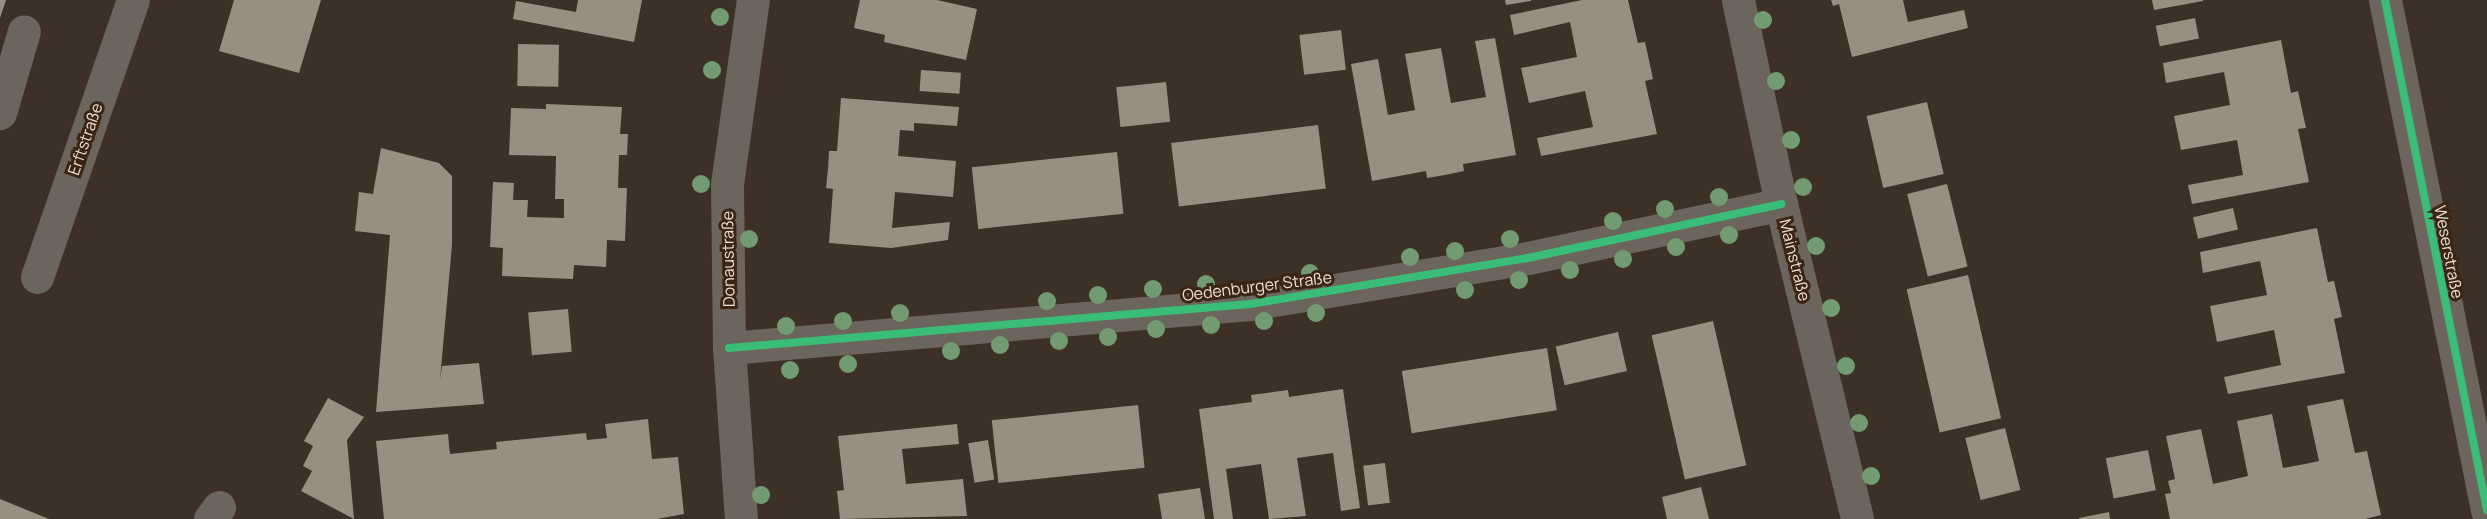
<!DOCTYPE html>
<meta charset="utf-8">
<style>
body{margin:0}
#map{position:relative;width:2487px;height:519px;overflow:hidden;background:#3c3027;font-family:Manrope,sans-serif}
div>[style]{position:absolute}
.building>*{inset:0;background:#9a8e83;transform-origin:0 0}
.minor>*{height:33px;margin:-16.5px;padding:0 16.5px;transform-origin:16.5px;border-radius:16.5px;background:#6c655d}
.cycleway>*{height:8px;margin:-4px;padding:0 4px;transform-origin:4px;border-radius:4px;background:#3abd76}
.trees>*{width:18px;height:18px;margin:-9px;border-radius:50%;background:#729b71}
span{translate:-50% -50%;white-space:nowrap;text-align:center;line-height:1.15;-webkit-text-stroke:6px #3b2514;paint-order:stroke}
.street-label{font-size:16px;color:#edded4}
</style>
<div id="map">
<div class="building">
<i style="clip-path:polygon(0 0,6px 0,0 18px)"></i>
<i style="clip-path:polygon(234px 0,321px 0,299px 73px,219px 51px)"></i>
<i style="clip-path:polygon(578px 0,642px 0,634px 42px,513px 19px,516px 1px,576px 12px)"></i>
<i style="clip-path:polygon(860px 0,937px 0,977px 9px,966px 60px,884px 42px,885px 35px,854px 28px)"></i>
<i style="clip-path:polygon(1505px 0,1531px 0,1531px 1px,1506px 5px)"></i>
<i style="clip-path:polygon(1582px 0,1628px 0,1638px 43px,1645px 42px,1649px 60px,1653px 79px,1645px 81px,1657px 134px,1541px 156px,1537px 138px,1593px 127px,1585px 91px,1529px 103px,1521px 68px,1577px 57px,1570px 22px,1514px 35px,1510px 15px)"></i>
<i style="clip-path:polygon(1831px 0,1903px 0,1908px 22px,1964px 10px,1968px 28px,1852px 57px,1839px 4px,1833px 6px)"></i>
<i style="clip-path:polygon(2152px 0,2203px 0,2203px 1px,2154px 10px)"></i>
<i style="left:2195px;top:18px;width:21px;height:40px;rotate:79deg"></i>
<i style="left:1341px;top:30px;width:40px;height:42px;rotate:83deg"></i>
<i style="clip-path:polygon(1495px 38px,1516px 155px,1463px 164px,1464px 171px,1445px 175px,1427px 178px,1426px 171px,1372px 181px,1351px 64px,1378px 59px,1388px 115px,1415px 110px,1405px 54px,1441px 48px,1451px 103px,1486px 97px,1475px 41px)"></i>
<i style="clip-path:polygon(2281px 40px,2291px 93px,2298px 91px,2306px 128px,2298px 129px,2309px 182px,2192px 204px,2188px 185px,2243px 175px,2237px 140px,2181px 150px,2174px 116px,2230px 105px,2224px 72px,2166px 83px,2163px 63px)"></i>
<i style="left:518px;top:44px;width:41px;height:42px;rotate:1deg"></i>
<i style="left:921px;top:70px;width:40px;height:21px;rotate:4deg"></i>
<i style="left:1166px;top:82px;width:40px;height:50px;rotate:84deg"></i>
<i style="clip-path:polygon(841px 98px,959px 107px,957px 126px,914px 123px,914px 131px,900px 130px,898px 156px,956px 161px,953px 197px,895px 192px,892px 228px,950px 222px,948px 240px,891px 248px,829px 243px,833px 189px,826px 188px,828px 169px,829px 151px,837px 151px)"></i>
<i style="left:1927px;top:102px;width:74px;height:62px;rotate:77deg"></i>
<i style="clip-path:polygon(546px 104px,622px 107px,620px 134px,628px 134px,627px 155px,619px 155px,618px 188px,627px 188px,625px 241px,607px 240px,606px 267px,574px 265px,573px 279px,502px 276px,503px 248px,490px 247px,493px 182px,514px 183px,513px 200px,528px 200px,527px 217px,564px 218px,564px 199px,555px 199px,556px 156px,509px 155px,511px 108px,546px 109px)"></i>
<i style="left:1318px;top:125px;width:64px;height:148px;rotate:83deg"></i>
<i style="clip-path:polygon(381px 148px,439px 163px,452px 176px,452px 245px,440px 380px,442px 366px,479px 363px,484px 404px,376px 412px,390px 235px,355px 231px,359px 192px,373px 194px)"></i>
<i style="left:1117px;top:152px;width:62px;height:146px;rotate:84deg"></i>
<i style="left:1947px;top:184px;width:85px;height:41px;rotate:76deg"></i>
<i style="left:2233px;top:208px;width:22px;height:41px;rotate:77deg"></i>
<i style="clip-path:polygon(2317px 228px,2328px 282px,2334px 281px,2342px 317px,2334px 319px,2345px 373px,2228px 394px,2224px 377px,2281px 365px,2274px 330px,2217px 342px,2210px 306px,2267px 295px,2260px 261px,2203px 273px,2200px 252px)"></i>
<i style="left:1968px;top:275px;width:147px;height:63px;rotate:77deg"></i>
<i style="left:568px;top:309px;width:43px;height:40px;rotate:85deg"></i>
<i style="left:1713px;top:321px;width:148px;height:63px;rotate:77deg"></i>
<i style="left:1618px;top:332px;width:40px;height:64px;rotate:77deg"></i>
<i style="left:1547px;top:348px;width:63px;height:147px;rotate:81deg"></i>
<i style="clip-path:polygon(1343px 389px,1360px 508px,1341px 511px,1333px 453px,1297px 458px,1306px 516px,1269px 519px,1261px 464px,1226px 469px,1233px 519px,1214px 519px,1199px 409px,1252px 402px,1251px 395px,1288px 390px,1289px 397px)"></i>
<i style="clip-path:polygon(328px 398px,364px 417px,347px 440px,354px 519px,301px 491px,312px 471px,303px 466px,313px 446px,304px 441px)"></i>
<i style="clip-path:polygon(2343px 399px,2355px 453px,2367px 451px,2381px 515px,2365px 519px,2170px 519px,2165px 494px,2171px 493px,2168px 481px,2175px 479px,2166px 436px,2201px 429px,2213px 484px,2248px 476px,2237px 421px,2272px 414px,2283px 468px,2305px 464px,2319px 461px,2307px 406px)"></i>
<i style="left:1138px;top:405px;width:63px;height:147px;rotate:84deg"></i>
<i style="clip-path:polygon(648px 419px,652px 459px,678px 457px,684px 514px,657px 519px,384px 519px,376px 441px,448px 434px,450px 454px,497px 449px,496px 442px,586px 433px,587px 440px,607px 438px,605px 424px)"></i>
<i style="clip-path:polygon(957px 424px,959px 444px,902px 449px,906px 484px,963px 479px,967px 516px,840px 519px,837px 491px,844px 490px,838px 436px)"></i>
<i style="left:2005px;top:428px;width:64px;height:41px;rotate:76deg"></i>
<i style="left:988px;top:440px;width:40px;height:20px;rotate:81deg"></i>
<i style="left:2148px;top:450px;width:41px;height:43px;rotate:79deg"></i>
<i style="left:1385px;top:463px;width:40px;height:22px;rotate:83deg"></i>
<i style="clip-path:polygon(1701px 487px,1709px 519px,1667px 519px,1662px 497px)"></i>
<i style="clip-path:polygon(1200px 488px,1205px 519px,1162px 519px,1158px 494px)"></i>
<i style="clip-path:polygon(0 499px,49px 519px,0 519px)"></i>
<i style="clip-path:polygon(2109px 512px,2110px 519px,2079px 519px,2079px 518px)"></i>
</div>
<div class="minor">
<i style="left:1738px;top:0;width:208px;rotate:78.1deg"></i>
<i style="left:1781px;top:204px;width:324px;rotate:76.4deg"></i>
<i style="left:2385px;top:0;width:520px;rotate:78.69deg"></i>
<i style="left:0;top:113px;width:85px;rotate:-73.7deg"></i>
<i style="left:37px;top:277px;width:293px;rotate:-70.9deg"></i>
<i style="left:729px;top:348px;width:523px;rotate:-4.83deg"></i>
<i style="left:1250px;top:304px;width:282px;rotate:-9.4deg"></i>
<i style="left:1528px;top:258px;width:259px;rotate:-12deg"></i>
<i style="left:210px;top:519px;width:15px;rotate:-53deg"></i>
<i style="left:741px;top:519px;width:171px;rotate:-94deg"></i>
<i style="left:729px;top:348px;width:164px;rotate:-90.7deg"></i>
<i style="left:727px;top:184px;width:186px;rotate:-82deg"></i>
</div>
<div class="cycleway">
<i style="left:2385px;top:0;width:520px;rotate:78.69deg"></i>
<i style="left:729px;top:348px;width:523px;rotate:-4.83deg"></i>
<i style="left:1250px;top:304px;width:282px;rotate:-9.4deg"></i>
<i style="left:1528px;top:258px;width:259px;rotate:-12deg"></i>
</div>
<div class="trees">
<i style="left:720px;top:17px"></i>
<i style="left:1763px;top:20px"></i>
<i style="left:712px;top:70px"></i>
<i style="left:1776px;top:81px"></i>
<i style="left:1791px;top:140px"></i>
<i style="left:701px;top:184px"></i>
<i style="left:1803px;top:187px"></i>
<i style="left:1719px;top:197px"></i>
<i style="left:1665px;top:209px"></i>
<i style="left:1613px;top:221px"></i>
<i style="left:1729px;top:235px"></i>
<i style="left:749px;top:239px"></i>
<i style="left:1510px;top:239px"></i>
<i style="left:1816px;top:246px"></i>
<i style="left:1676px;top:247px"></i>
<i style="left:1455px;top:251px"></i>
<i style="left:1410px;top:257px"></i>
<i style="left:1623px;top:259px"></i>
<i style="left:1570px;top:270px"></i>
<i style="left:1310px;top:273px"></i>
<i style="left:1519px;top:280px"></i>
<i style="left:1206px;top:284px"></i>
<i style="left:1153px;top:289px"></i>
<i style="left:1465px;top:290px"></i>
<i style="left:1098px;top:295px"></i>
<i style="left:1047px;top:301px"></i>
<i style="left:1831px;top:308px"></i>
<i style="left:900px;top:313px"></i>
<i style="left:1316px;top:313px"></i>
<i style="left:843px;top:321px"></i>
<i style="left:1264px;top:321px"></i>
<i style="left:1211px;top:325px"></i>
<i style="left:786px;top:326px"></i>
<i style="left:1156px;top:329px"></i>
<i style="left:1108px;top:337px"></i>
<i style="left:1059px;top:341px"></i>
<i style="left:1000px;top:345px"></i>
<i style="left:951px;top:351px"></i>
<i style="left:848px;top:364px"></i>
<i style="left:1846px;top:366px"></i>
<i style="left:790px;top:370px"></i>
<i style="left:1859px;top:423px"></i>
<i style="left:1871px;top:476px"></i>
<i style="left:761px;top:495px"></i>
</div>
<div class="street-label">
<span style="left:85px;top:139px;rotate:-71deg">Erftstraße</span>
<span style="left:2449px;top:252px;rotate:79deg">Weserstraße</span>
<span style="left:728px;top:259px;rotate:-91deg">Donaustraße</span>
<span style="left:1795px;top:260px;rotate:76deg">Mainstraße</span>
<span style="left:1257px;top:286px;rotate:-7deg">Oedenburger Straße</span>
</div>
</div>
